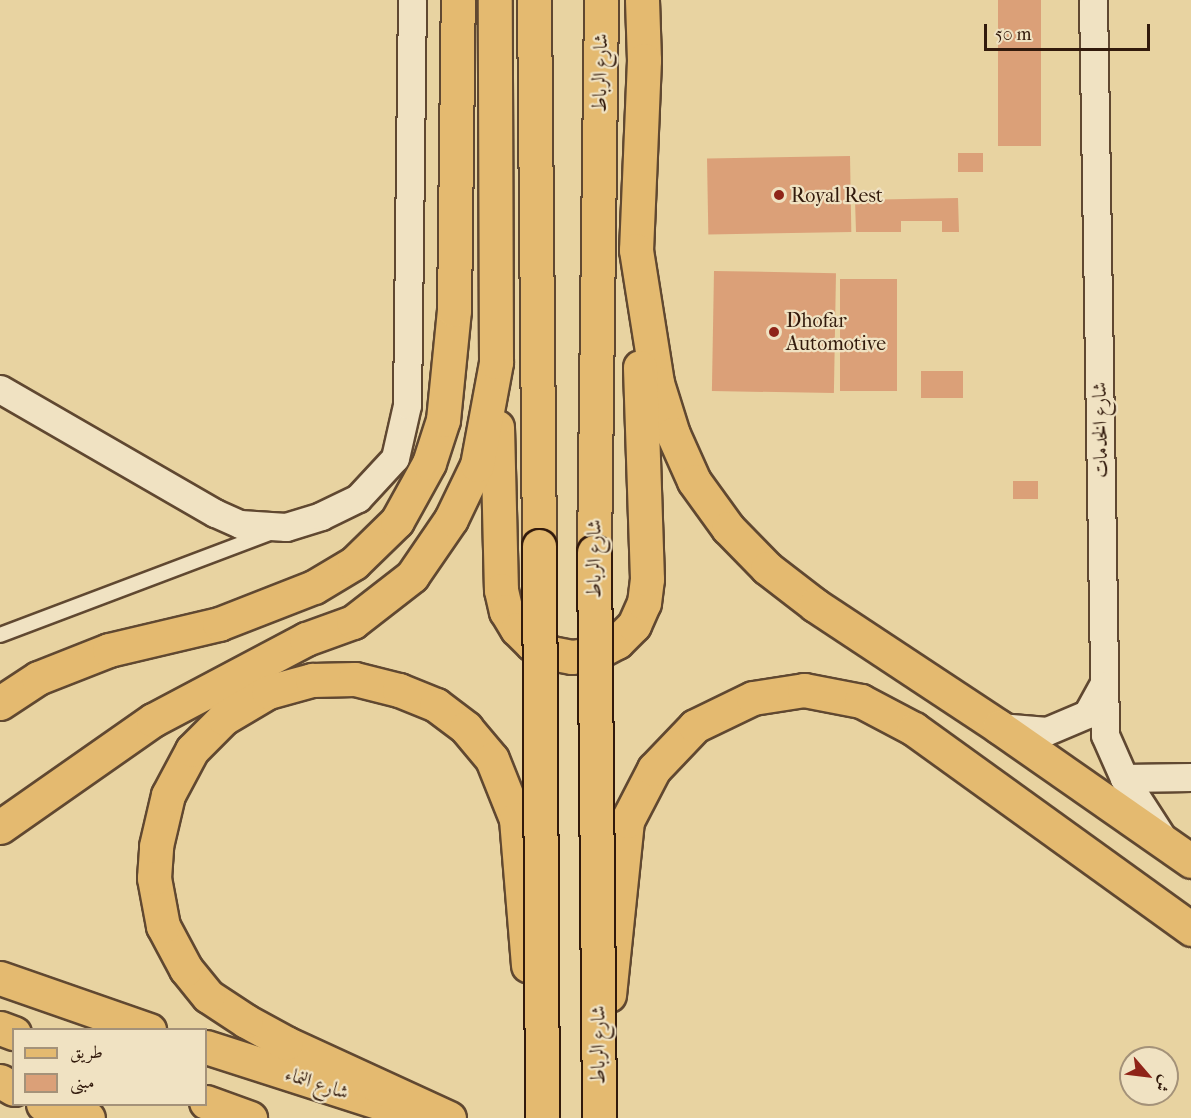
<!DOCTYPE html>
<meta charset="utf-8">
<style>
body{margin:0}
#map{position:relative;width:1191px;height:1118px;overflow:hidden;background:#e8d3a1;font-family:"IM FELL French Canon",Amiri,serif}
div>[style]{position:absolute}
.building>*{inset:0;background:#dba078;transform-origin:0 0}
.roads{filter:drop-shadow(2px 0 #604831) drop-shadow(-2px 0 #604831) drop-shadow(0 2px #604831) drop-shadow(0 -2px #604831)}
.lane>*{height:14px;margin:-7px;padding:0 7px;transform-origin:7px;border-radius:7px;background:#f0e2c2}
.street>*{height:27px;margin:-13.5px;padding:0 13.5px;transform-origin:13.5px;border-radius:13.5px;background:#f0e2c2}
.primary>*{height:33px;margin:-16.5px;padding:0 16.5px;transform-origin:16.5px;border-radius:16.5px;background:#e4ba70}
.highway>*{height:33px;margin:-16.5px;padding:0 16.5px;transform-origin:16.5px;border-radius:16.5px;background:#e4ba70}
.bridges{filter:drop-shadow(2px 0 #321a0c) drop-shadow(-2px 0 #321a0c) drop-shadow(0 2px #321a0c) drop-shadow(0 -2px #321a0c)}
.highway-bridge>*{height:33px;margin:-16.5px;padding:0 16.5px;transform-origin:16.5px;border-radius:16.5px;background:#e4ba70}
.dots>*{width:16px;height:16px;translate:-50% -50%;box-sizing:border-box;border:3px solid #f0e2c2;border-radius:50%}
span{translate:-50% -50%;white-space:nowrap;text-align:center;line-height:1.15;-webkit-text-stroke:4.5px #f0e2c2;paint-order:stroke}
.street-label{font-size:20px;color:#321a0c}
.poi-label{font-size:20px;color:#321a0c}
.left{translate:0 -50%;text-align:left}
.legend{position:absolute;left:12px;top:1028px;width:195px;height:78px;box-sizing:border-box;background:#f0e2c2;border:2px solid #a49279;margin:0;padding:8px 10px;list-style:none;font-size:18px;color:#321a0c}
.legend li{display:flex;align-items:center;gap:12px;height:30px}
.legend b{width:30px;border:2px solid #a49279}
.north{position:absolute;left:1119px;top:1046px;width:60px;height:60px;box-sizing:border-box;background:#f0e2c2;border:2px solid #a49279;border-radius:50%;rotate:118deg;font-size:16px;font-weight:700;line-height:24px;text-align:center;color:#321a0c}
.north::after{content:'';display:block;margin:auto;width:21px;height:27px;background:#8f2418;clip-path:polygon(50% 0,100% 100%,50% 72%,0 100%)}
.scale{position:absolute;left:984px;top:24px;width:166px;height:27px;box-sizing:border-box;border:3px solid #321a0c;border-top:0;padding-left:8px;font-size:18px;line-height:21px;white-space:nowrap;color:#321a0c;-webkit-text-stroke:4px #f0e2c2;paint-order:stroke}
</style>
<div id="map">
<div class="building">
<i style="left:998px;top:0;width:43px;height:146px"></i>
<i style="left:958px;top:153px;width:25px;height:19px"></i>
<i style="left:850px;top:156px;width:76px;height:143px;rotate:89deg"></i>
<i style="clip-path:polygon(958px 198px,959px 232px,942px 232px,942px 221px,901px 221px,901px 232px,856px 232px,855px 200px)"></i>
<i style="left:714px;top:271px;width:122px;height:120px;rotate:1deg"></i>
<i style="left:840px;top:279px;width:57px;height:112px"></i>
<i style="left:921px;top:371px;width:42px;height:27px"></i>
<i style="left:1013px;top:481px;width:25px;height:18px"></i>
</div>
<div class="roads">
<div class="lane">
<i style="left:0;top:635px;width:292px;rotate:-20.7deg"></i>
</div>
<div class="street">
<i style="left:1093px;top:0;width:735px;rotate:89.06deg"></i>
<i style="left:1105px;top:735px;width:47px;rotate:66.2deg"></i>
<i style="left:1124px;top:778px;width:70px;rotate:57.2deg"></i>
<i style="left:0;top:389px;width:248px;rotate:30deg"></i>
<i style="left:215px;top:513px;width:27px;rotate:24deg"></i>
<i style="left:240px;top:524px;width:46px;rotate:3.7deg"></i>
<i style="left:286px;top:527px;width:37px;rotate:-17deg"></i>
<i style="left:321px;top:516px;width:41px;rotate:-25.9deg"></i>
<i style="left:358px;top:498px;width:54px;rotate:-47.2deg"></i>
<i style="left:395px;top:458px;width:54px;rotate:-77.2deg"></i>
<i style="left:407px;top:405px;width:405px;rotate:-89.3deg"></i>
<i style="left:999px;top:727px;width:48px;rotate:4.8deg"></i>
<i style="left:1047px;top:731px;width:43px;rotate:-23deg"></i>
<i style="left:1087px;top:714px;width:33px;rotate:-61deg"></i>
<i style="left:1124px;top:778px;width:67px;rotate:-0.9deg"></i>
</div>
<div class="primary">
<i style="left:0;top:978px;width:158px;rotate:19.2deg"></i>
<i style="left:0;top:1028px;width:15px;rotate:20deg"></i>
<i style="left:206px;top:1047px;width:216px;rotate:17.8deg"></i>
<i style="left:206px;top:1102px;width:47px;rotate:20deg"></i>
</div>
<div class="highway">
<i style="left:534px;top:0;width:546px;rotate:89.48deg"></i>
<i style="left:642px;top:0;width:60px;rotate:88.1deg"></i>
<i style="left:644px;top:60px;width:190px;rotate:92.4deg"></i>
<i style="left:636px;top:250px;width:135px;rotate:81deg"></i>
<i style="left:657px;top:383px;width:53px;rotate:72.6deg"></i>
<i style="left:673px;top:434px;width:51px;rotate:65.9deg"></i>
<i style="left:694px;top:481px;width:58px;rotate:54.1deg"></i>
<i style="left:728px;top:528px;width:56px;rotate:45.7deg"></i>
<i style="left:767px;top:568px;width:61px;rotate:37.6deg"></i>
<i style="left:815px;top:605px;width:221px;rotate:33.5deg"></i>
<i style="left:999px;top:727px;width:234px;rotate:34.9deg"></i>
<i style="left:497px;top:427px;width:163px;rotate:88.6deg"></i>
<i style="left:501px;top:590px;width:22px;rotate:77deg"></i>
<i style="left:506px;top:611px;width:21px;rotate:59deg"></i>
<i style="left:517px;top:629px;width:21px;rotate:45deg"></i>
<i style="left:532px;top:644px;width:21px;rotate:25deg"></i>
<i style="left:551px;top:653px;width:21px;rotate:11deg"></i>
<i style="left:572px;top:657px;width:24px;rotate:-9deg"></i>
<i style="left:596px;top:653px;width:24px;rotate:-28deg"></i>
<i style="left:617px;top:642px;width:24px;rotate:-45deg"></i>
<i style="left:634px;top:625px;width:24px;rotate:-66deg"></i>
<i style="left:644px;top:603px;width:24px;rotate:-83deg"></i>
<i style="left:647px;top:579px;width:212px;rotate:-91.9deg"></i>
<i style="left:594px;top:552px;width:552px;rotate:-89.27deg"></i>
<i style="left:0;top:703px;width:45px;rotate:-33.3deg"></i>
<i style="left:38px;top:678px;width:76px;rotate:-21.5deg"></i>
<i style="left:109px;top:650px;width:113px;rotate:-13.3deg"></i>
<i style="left:219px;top:624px;width:102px;rotate:-21.3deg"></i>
<i style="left:314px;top:587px;width:47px;rotate:-31deg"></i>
<i style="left:354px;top:563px;width:60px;rotate:-44.3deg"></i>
<i style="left:397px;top:521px;width:66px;rotate:-61.1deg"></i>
<i style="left:429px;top:463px;width:45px;rotate:-72deg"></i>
<i style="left:443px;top:420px;width:111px;rotate:-84.3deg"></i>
<i style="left:454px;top:310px;width:310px;rotate:-89.3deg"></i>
<i style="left:0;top:827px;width:187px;rotate:-35deg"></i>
<i style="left:153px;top:720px;width:173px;rotate:-27.9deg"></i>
<i style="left:306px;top:639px;width:50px;rotate:-19.9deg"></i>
<i style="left:353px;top:622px;width:75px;rotate:-37.9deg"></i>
<i style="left:412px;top:576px;width:69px;rotate:-55.6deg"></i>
<i style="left:451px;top:519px;width:60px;rotate:-64.3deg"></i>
<i style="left:477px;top:465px;width:105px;rotate:-79.5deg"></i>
<i style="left:496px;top:362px;width:362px;rotate:-90.2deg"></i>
<i style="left:609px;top:995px;width:175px;rotate:-84.1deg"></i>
<i style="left:627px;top:821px;width:59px;rotate:-62.6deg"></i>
<i style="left:654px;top:769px;width:59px;rotate:-46.4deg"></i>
<i style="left:695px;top:726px;width:64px;rotate:-25.8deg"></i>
<i style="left:753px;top:698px;width:52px;rotate:-8.9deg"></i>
<i style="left:804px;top:690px;width:58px;rotate:10.9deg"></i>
<i style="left:861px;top:701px;width:60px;rotate:27.8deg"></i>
<i style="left:914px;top:729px;width:342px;rotate:35.8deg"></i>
<i style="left:0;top:1081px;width:16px;rotate:30deg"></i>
<i style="left:43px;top:1104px;width:47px;rotate:17.3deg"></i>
<i style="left:449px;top:1118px;width:179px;rotate:-155.3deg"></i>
<i style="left:286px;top:1043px;width:46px;rotate:-151.2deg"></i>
<i style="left:246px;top:1021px;width:45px;rotate:-146.7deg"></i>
<i style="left:208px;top:996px;width:35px;rotate:-129deg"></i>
<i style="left:186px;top:969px;width:49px;rotate:-118.1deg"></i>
<i style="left:163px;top:926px;width:49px;rotate:-100.6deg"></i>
<i style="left:154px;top:878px;width:32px;rotate:-86deg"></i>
<i style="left:156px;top:846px;width:52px;rotate:-76.8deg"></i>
<i style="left:168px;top:795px;width:51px;rotate:-61.9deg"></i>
<i style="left:192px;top:750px;width:45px;rotate:-45deg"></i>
<i style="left:224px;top:718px;width:51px;rotate:-30.6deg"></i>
<i style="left:268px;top:692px;width:46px;rotate:-15.3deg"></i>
<i style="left:312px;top:680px;width:43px;rotate:-1.3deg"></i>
<i style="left:355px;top:679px;width:45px;rotate:14deg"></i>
<i style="left:399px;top:690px;width:40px;rotate:22deg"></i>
<i style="left:436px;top:705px;width:38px;rotate:37deg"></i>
<i style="left:466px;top:728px;width:40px;rotate:50deg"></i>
<i style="left:492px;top:759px;width:65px;rotate:68.2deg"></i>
<i style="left:516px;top:819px;width:147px;rotate:85.3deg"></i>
</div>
</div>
<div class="bridges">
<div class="highway-bridge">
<i style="left:539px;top:546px;width:572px;rotate:89.7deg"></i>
<i style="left:594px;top:552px;width:566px;rotate:89.49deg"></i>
</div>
</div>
<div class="dots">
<i style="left:779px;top:195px;background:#8f2418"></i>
<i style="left:774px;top:332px;background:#8f2418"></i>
</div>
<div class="street-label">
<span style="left:600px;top:73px;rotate:-89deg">شارع الرباط</span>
<span style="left:1100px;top:430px;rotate:-91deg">شارع الخدمات</span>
<span style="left:594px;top:559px;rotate:-90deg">شارع الرباط</span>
<span style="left:598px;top:1045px;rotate:-90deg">شارع الرباط</span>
<span style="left:317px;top:1083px;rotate:18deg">شارع النماء</span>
</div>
<div class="poi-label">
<span class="left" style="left:791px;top:195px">Royal Rest</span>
<span class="left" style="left:786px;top:332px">Dhofar<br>Automotive</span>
</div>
<ul class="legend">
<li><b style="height:8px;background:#e4ba70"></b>طريق</li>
<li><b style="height:16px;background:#dba078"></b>مبنى</li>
</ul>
<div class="north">ش</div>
<div class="scale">50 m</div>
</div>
